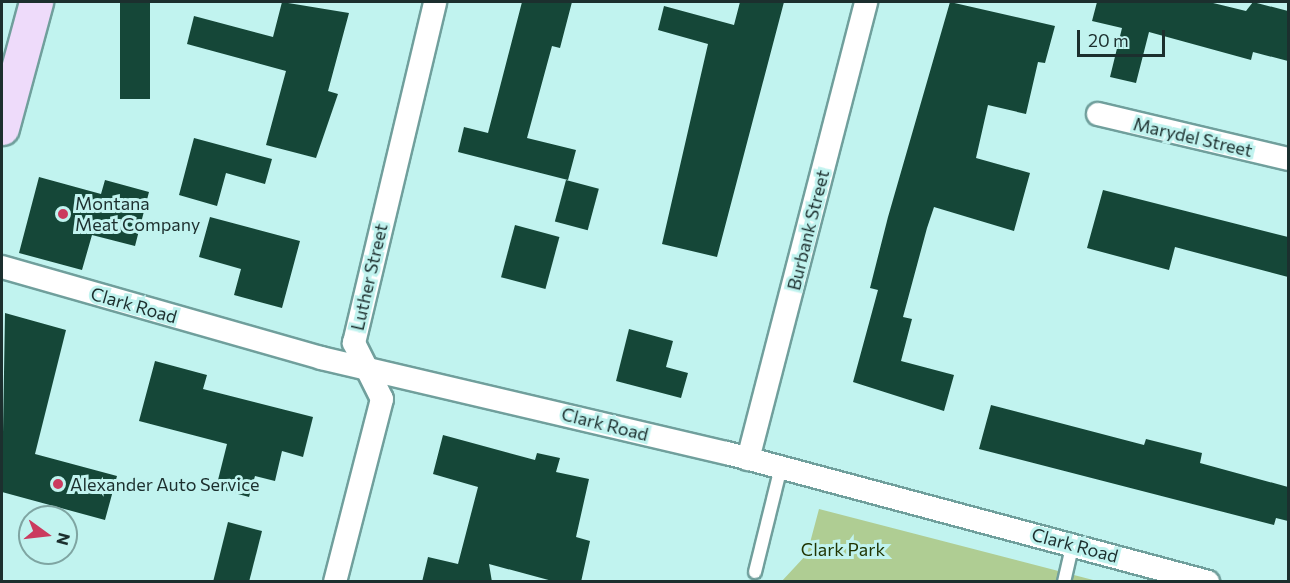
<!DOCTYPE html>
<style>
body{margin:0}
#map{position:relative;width:1290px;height:583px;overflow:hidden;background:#c1f3ef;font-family:Commissioner,sans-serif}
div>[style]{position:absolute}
.green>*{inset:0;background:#afcd93}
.building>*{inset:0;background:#154738;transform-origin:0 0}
.roads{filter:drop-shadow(2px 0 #709f9c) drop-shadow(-2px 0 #709f9c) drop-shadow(0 2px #709f9c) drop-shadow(0 -2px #709f9c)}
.lane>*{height:12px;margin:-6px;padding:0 6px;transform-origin:6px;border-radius:6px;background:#fff}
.street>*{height:22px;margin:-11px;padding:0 11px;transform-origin:11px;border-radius:11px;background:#fff}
.secondary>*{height:33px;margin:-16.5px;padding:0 16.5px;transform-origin:16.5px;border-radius:16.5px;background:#eedbfa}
.dots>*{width:16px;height:16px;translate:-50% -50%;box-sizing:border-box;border:3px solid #c1f3ef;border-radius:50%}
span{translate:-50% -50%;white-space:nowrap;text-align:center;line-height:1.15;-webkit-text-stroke:6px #c1f3ef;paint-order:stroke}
.street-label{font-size:18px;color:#1c2f2e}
.poi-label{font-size:18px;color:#1c2f2e}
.left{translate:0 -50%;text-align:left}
.park-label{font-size:18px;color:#203503}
.frame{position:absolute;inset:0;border:3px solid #1c2f2e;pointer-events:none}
.north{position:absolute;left:18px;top:505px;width:60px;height:60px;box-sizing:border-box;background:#c1f3ef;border:2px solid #7fa5a2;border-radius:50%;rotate:105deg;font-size:16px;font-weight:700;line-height:24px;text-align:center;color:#1c2f2e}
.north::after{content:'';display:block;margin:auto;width:21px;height:27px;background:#cb3b5f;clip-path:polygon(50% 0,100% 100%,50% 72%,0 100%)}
.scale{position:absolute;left:1077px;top:30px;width:88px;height:27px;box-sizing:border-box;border:3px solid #1c2f2e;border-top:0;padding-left:8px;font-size:18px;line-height:21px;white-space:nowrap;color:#1c2f2e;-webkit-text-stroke:4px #c1f3ef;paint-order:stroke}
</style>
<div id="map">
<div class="green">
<i style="clip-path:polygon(819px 509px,1097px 581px,781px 582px,807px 554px)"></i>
</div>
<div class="building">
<i style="left:120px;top:2px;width:30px;height:97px"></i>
<i style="clip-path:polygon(282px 2px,349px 13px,328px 91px,338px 94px,316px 158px,266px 145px,286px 71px,187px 44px,194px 16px,273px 37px)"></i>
<i style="clip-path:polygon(522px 2px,572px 2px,560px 48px,552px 46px,527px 138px,576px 150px,568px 180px,458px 152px,464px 127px,488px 133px)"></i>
<i style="clip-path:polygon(740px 2px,784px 2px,717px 257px,662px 244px,708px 44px,658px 30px,664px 6px,734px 25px)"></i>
<i style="clip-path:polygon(950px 2px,1055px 26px,1045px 63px,1038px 62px,1026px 114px,988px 105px,976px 158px,1030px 173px,1014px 231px,934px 207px,927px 228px,903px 317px,912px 319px,901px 361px,954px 375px,944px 411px,853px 382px,878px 290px,870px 288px,888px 217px)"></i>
<i style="clip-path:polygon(1097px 2px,1209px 2px,1246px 11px,1253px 2px,1288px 11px,1288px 61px,1253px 52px,1251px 60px,1149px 32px,1136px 83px,1110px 77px,1122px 28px,1092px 21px)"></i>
<i style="clip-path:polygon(194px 138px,272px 159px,265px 184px,226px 173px,217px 206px,179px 195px)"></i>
<i style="clip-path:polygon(39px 177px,101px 194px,105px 180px,149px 192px,135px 246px,92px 235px,82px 270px,19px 253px)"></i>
<i style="left:566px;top:180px;width:34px;height:43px;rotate:15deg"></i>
<i style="clip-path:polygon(1103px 190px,1288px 237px,1288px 277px,1175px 247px,1169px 270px,1087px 248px)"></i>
<i style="clip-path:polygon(210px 217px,300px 241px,282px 308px,234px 295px,241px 269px,199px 257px)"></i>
<i style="left:515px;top:225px;width:46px;height:54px;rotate:15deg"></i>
<i style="clip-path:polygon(5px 313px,66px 330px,35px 454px,117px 476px,105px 520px,2px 492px)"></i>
<i style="clip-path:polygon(629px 329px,673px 341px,666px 367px,688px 373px,681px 398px,616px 381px)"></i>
<i style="clip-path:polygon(155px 361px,207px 375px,203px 389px,313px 417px,303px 457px,282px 451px,275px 481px,255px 476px,249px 497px,216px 488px,227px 444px,139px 421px)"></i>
<i style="clip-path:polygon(991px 405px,1144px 445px,1146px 439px,1202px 453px,1200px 463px,1288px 487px,1288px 521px,1276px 518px,1274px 525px,979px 449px)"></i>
<i style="clip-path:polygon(443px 435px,535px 460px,537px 453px,560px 458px,556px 472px,589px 479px,576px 537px,590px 541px,581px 582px,556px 582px,489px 564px,492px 582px,422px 582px,428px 557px,458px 564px,478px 487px,433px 474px)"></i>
<i style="clip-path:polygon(228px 522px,262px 531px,249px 582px,213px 582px)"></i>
</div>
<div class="roads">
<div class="lane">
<i style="left:755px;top:572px;width:108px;rotate:-76.1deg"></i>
<i style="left:1064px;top:582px;width:39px;rotate:-77deg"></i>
</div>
<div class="street">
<i style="left:1098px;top:114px;width:195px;rotate:13.3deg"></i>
<i style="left:2px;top:267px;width:332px;rotate:15.9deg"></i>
<i style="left:321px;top:358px;width:417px;rotate:13.2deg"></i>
<i style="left:727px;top:453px;width:498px;rotate:15deg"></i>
<i style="left:748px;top:459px;width:472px;rotate:-75.5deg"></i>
<i style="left:335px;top:582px;width:189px;rotate:-75.6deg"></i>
<i style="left:382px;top:399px;width:63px;rotate:-116.6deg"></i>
<i style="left:354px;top:343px;width:350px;rotate:-76.6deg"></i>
</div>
<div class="secondary">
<i style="left:2px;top:128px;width:131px;rotate:-74.9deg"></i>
</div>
</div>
<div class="dots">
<i style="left:63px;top:214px;background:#cb3b5f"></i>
<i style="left:58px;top:484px;background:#cb3b5f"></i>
</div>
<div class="street-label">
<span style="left:1193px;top:137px;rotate:13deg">Marydel Street</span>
<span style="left:808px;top:230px;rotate:-76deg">Burbank Street</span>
<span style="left:369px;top:277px;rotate:-77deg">Luther Street</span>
<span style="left:134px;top:305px;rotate:16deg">Clark Road</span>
<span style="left:605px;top:424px;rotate:14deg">Clark Road</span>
<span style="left:1075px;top:545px;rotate:15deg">Clark Road</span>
</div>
<div class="poi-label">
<span class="left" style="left:75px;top:214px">Montana<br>Meat Company</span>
<span class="left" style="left:70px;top:484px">Alexander Auto Service</span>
</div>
<div class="park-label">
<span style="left:843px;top:549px">Clark Park</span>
</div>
<div class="frame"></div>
<div class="north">N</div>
<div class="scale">20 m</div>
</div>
